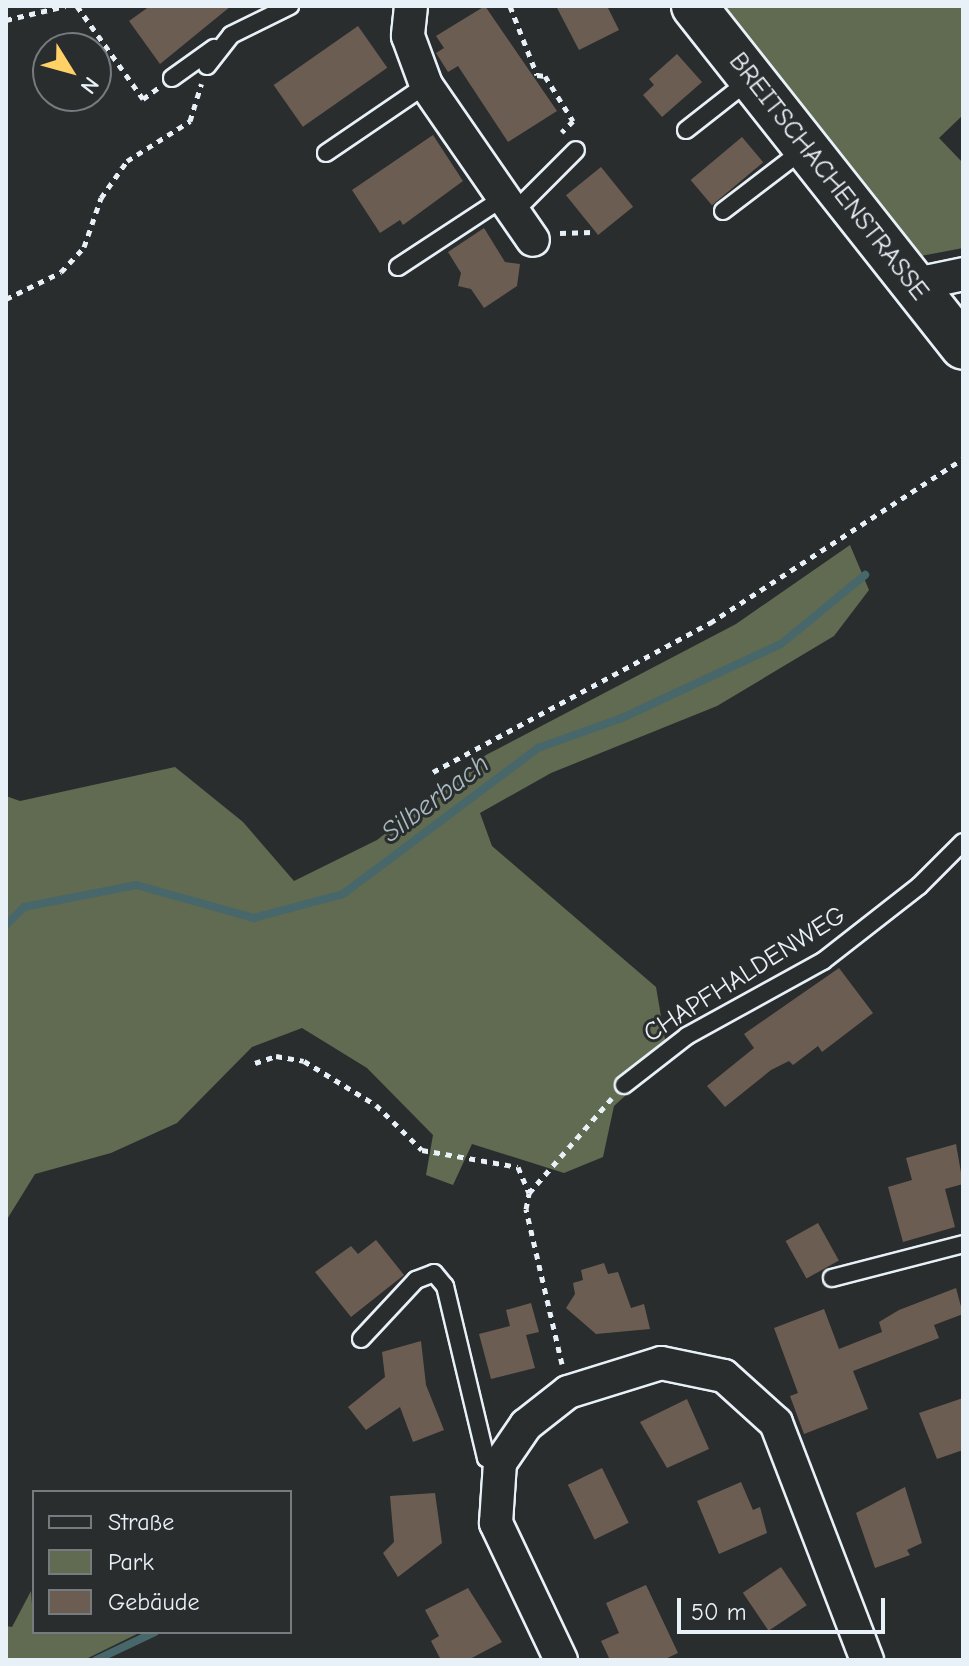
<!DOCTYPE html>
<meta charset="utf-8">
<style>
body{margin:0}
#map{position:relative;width:969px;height:1666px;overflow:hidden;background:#2a2d2e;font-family:"Comic Neue",sans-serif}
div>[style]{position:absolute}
.green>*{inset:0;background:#606b52}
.stream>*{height:8px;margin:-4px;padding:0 4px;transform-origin:4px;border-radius:4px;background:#48676a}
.building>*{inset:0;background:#6c5d53;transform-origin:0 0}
.path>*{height:5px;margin-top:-2.5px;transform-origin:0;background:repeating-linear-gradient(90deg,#e8f1f8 0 6px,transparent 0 12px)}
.roads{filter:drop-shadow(2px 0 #e8f1f8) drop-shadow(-2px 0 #e8f1f8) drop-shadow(0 2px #e8f1f8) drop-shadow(0 -2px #e8f1f8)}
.lane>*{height:16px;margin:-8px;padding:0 8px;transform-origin:8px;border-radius:8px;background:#2a2d2e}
.street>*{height:32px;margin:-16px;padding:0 16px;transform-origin:16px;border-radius:16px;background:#2a2d2e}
.secondary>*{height:44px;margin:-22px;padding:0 22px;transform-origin:22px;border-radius:22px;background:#2a2d2e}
span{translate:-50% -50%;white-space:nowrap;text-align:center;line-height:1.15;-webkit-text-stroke:6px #2a2d2e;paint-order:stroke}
.street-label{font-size:26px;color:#e8f1f8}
.water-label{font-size:28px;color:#a8babf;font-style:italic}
.frame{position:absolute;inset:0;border:8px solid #e8f1f8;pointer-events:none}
.legend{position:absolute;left:32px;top:1490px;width:260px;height:144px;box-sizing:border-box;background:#2a2d2e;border:2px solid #767b7f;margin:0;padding:10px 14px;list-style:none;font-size:24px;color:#e8f1f8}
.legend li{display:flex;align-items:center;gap:16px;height:40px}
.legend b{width:40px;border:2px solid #767b7f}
.north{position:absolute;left:32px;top:32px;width:80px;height:80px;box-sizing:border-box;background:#2a2d2e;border:2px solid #767b7f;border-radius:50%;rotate:127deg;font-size:22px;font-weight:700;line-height:32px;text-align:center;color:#e8f1f8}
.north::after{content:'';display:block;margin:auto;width:28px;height:36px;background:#ffd166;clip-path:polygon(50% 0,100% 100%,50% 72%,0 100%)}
.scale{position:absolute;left:677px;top:1598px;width:208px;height:36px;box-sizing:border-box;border:4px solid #e8f1f8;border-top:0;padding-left:10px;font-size:24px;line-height:28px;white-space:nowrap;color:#e8f1f8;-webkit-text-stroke:6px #2a2d2e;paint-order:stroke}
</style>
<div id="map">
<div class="green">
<i style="clip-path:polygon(715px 6px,963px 6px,963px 115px,939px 138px,963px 163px,963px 248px,905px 259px)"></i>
<i style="clip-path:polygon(850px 545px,869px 590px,834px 636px,717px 706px,551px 773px,480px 813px,492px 846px,656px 987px,668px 1057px,614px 1106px,603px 1157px,564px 1173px,472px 1144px,453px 1185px,426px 1175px,433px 1135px,367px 1068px,302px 1028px,252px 1047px,177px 1123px,111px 1153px,35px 1174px,6px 1221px,6px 796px,20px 801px,175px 767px,243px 822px,294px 881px,377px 840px,486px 755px,736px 624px)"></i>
<i style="clip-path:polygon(31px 1591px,34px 1632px,141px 1632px,84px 1660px,6px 1660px,6px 1626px,12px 1627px)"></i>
</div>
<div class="stream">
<i style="left:6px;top:925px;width:25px;rotate:-45deg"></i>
<i style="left:24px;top:907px;width:114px;rotate:-11.1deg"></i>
<i style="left:136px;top:885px;width:123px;rotate:15.6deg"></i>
<i style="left:254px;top:918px;width:92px;rotate:-15.1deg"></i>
<i style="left:343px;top:894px;width:244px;rotate:-36.8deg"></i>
<i style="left:538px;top:748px;width:89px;rotate:-19.7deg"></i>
<i style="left:622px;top:718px;width:175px;rotate:-25deg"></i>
<i style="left:781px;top:644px;width:109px;rotate:-39.4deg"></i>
<i style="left:96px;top:1660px;width:65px;rotate:-25.4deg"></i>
</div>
<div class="building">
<i style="clip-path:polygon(150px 6px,231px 6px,160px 64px,129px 21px)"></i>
<i style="clip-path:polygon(485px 6px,557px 111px,508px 142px,458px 66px,448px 72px,436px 53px,444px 48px,436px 36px)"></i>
<i style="clip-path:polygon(556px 6px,607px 6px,619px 30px,579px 50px)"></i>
<i style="left:358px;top:26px;width:51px;height:103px;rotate:55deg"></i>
<i style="clip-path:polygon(677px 54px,702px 82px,662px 117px,643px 95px,654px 85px,649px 79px)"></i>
<i style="clip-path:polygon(433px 135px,463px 181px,403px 225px,400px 220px,380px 233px,352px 190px)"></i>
<i style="left:742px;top:137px;width:33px;height:67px;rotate:50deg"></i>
<i style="left:601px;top:167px;width:51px;height:45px;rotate:51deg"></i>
<i style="clip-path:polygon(484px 228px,505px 262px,520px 264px,517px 286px,484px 308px,471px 289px,458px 286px,461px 273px,448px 252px)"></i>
<i style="clip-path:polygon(839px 968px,873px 1013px,822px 1052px,818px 1046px,793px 1065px,789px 1061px,771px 1070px,725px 1107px,707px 1086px,754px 1048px,744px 1034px)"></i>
<i style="clip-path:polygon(956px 1144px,963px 1184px,945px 1189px,955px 1227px,903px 1242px,888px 1187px,912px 1180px,906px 1158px)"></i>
<i style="left:818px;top:1223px;width:43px;height:37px;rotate:61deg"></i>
<i style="clip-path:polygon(376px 1240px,404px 1275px,351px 1317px,315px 1272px,351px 1246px,358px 1254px)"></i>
<i style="clip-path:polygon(604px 1263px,608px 1274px,618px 1272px,631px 1308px,644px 1304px,650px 1329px,596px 1334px,566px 1308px,575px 1294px,573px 1283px,583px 1280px,581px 1270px)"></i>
<i style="clip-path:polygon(956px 1288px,963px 1314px,934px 1325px,939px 1338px,853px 1371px,868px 1409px,804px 1434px,790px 1396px,798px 1393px,774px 1328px,824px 1309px,839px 1349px,882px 1332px,879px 1322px,899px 1310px)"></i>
<i style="clip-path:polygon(531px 1303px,539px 1332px,526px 1335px,535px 1368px,491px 1379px,479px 1334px,510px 1326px,506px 1310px)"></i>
<i style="clip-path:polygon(421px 1341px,426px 1385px,444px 1430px,413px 1442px,400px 1407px,366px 1430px,348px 1407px,385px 1377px,382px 1352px)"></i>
<i style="clip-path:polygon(963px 1398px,963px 1450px,937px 1459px,919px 1413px)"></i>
<i style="clip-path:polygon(687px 1399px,709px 1449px,667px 1468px,640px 1422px)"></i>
<i style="left:602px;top:1468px;width:61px;height:38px;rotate:64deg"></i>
<i style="clip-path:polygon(741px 1482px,753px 1510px,760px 1507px,767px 1533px,719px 1554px,697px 1501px)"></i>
<i style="clip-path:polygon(905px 1487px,922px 1543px,907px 1550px,910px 1555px,875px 1568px,856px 1513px)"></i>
<i style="clip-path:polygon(435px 1493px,442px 1543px,398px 1577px,383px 1553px,394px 1542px,390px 1496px)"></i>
<i style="left:781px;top:1567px;width:46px;height:46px;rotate:56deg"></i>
<i style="clip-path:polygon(646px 1585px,678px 1653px,663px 1660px,610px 1660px,601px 1641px,619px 1633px,606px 1603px)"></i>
<i style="clip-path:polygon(468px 1588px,502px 1642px,468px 1660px,441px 1660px,431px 1641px,439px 1636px,425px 1610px)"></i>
</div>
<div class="path">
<i style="left:77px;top:6px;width:114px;rotate:54.6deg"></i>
<i style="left:143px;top:99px;width:19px;rotate:-36deg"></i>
<i style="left:510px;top:6px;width:74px;rotate:68.6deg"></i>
<i style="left:537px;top:75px;width:8px;rotate:7deg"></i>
<i style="left:545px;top:76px;width:53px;rotate:58.1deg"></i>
<i style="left:573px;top:121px;width:16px;rotate:135deg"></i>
<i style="left:6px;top:20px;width:61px;rotate:-13.3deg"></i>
<i style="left:560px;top:233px;width:32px;rotate:-2deg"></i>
<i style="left:6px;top:299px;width:61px;rotate:-26.1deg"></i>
<i style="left:61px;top:272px;width:34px;rotate:-47deg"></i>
<i style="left:84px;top:247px;width:52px;rotate:-70.9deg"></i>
<i style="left:101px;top:198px;width:45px;rotate:-54.9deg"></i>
<i style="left:127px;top:161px;width:75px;rotate:-32.4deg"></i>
<i style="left:190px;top:121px;width:39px;rotate:-73deg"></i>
<i style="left:433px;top:772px;width:315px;rotate:-28.3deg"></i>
<i style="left:710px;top:623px;width:302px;rotate:-33deg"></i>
<i style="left:255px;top:1063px;width:22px;rotate:-18deg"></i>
<i style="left:276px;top:1056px;width:28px;rotate:10deg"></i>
<i style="left:304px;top:1061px;width:84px;rotate:31.4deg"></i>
<i style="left:376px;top:1105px;width:64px;rotate:44.4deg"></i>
<i style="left:422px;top:1150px;width:97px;rotate:10deg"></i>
<i style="left:518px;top:1167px;width:28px;rotate:67deg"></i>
<i style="left:562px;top:1364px;width:159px;rotate:-103.1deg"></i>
<i style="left:526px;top:1209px;width:16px;rotate:-79deg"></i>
<i style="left:529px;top:1193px;width:126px;rotate:-48.9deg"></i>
</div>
<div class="roads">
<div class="lane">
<i style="left:207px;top:66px;width:39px;rotate:-52deg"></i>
<i style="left:231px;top:35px;width:66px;rotate:-26.2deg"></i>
<i style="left:172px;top:78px;width:52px;rotate:-35.5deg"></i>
<i style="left:686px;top:130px;width:83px;rotate:-38.1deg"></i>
<i style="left:326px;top:153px;width:121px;rotate:-34.2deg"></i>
<i style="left:515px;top:211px;width:86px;rotate:-45deg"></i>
<i style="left:723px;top:211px;width:102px;rotate:-37.4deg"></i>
<i style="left:398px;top:267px;width:129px;rotate:-33.3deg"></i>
<i style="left:624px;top:1085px;width:80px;rotate:-37.9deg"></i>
<i style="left:687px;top:1036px;width:155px;rotate:-28.9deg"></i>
<i style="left:823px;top:961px;width:122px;rotate:-38deg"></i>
<i style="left:919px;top:886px;width:62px;rotate:-45deg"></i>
<i style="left:832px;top:1278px;width:135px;rotate:-14.5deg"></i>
<i style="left:361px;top:1339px;width:81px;rotate:-47deg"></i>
<i style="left:416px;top:1280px;width:19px;rotate:-21deg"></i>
<i style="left:434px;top:1273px;width:17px;rotate:50deg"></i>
<i style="left:445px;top:1286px;width:177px;rotate:76.6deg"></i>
<i style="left:486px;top:1458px;width:15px;rotate:20deg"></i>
</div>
<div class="street">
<i style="left:411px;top:6px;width:30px;rotate:96deg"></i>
<i style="left:408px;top:36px;width:52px;rotate:69.8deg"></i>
<i style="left:426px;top:85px;width:188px;rotate:55.4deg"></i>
<i style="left:918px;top:291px;width:16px;rotate:-38deg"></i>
<i style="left:931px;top:281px;width:33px;rotate:-12deg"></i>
<i style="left:561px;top:1660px;width:152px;rotate:-115.4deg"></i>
<i style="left:496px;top:1523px;width:60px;rotate:-86.2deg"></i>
<i style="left:500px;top:1463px;width:46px;rotate:-55.6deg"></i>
<i style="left:526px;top:1425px;width:53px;rotate:-38.2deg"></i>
<i style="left:568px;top:1392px;width:97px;rotate:-17.3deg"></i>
<i style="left:661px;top:1363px;width:64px;rotate:11.7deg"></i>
<i style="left:724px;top:1376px;width:70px;rotate:42.1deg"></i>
<i style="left:776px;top:1423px;width:254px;rotate:69deg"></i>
</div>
<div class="secondary">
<i style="left:694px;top:6px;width:434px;rotate:51.7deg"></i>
</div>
</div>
<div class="street-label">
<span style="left:828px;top:177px;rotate:52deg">BREITSCHACHENSTRASSE</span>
<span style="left:745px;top:975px;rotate:-32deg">CHAPFHALDENWEG</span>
</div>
<div class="water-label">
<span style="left:435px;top:798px;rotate:-37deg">Silberbach</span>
</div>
<div class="frame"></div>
<ul class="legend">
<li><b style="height:10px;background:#2a2d2e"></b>Straße</li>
<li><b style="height:22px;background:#606b52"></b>Park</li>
<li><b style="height:22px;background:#6c5d53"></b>Gebäude</li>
</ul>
<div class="north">N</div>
<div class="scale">50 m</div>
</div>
